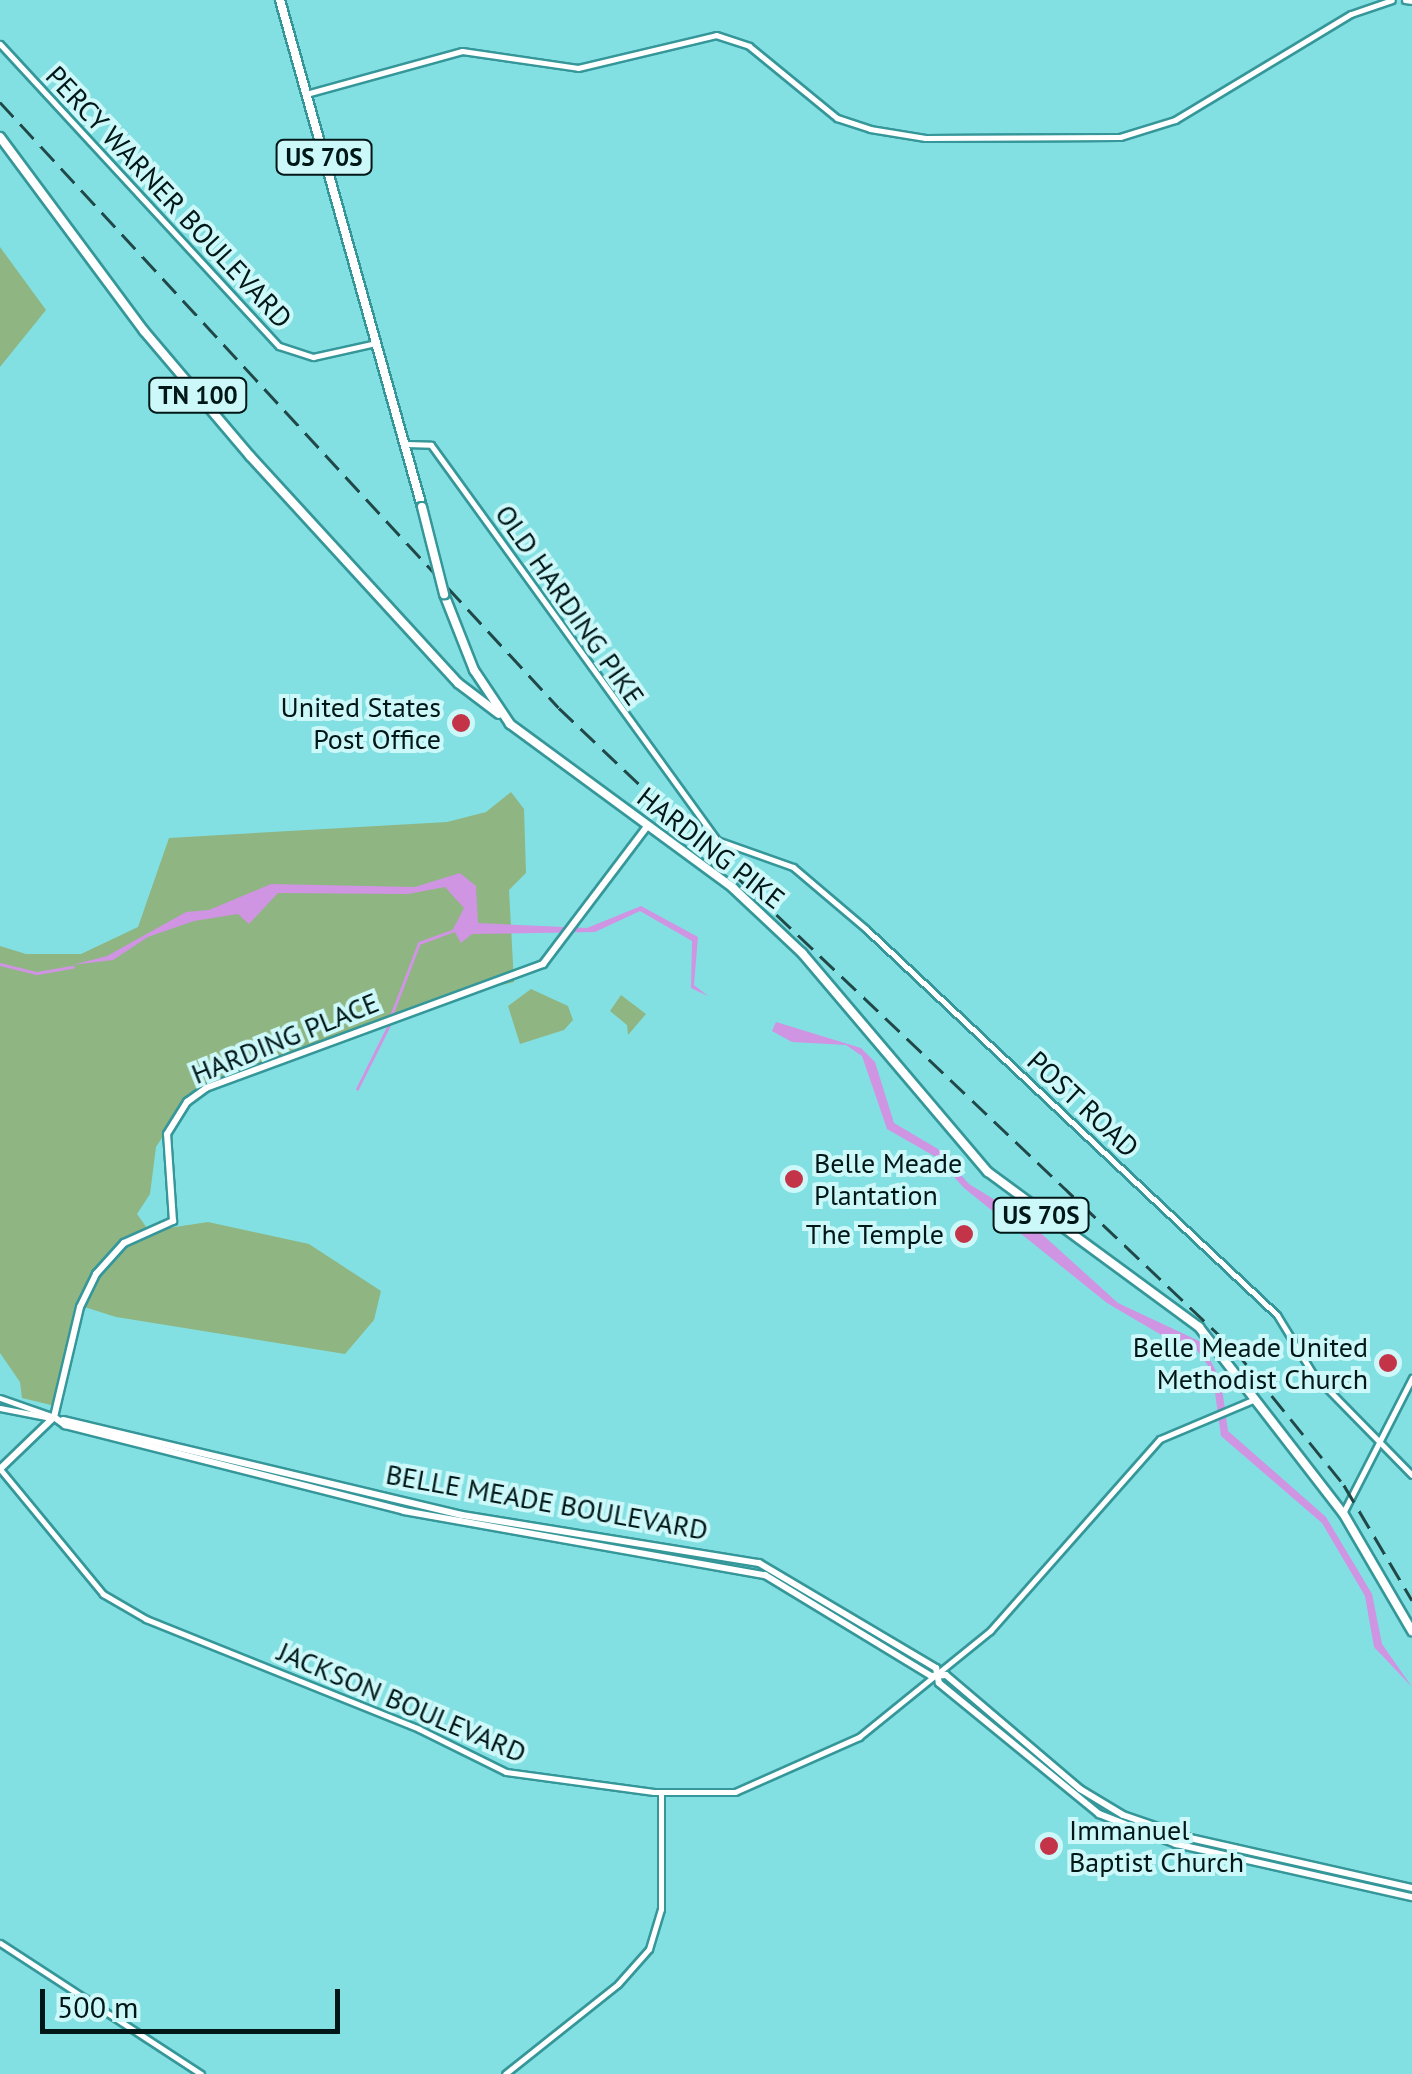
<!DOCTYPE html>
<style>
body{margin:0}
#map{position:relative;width:1412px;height:2074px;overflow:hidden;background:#83e0e2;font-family:"PT Sans",sans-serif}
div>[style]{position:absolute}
.green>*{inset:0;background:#8fb583}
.water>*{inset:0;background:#cf94e2}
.stream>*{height:2.5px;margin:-1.25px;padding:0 1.25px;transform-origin:1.25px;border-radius:1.25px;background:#cf94e2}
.roads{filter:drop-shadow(2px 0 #359799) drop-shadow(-2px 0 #359799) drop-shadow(0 2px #359799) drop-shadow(0 -2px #359799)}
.tertiary>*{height:5px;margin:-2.5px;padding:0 2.5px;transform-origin:2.5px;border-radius:2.5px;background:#fff}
.secondary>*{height:6px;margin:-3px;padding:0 3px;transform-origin:3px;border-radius:3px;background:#fff}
.primary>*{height:8px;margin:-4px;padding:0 4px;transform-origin:4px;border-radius:4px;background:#fff}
.rail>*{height:2.5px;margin-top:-1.25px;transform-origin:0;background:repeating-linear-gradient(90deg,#204849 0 20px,transparent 0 30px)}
.bridges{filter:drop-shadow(2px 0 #359799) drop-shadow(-2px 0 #359799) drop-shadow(0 2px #359799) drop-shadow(0 -2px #359799)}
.primary-bridge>*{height:8px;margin:-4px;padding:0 4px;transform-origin:4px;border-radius:4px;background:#fff}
.dots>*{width:28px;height:28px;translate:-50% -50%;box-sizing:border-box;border:5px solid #cdf8f9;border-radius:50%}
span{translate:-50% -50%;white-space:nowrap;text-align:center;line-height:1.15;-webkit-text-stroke:8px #cdf8f9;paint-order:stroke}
.shield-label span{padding:2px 8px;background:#cdf8f9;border:2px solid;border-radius:8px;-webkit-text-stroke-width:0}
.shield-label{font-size:25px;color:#001718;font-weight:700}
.street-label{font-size:28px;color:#001718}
.poi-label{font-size:28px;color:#001718}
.right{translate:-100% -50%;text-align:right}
.left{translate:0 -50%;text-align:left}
.scale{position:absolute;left:40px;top:1989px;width:300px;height:45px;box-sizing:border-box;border:5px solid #001718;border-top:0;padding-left:12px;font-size:30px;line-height:35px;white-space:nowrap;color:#001718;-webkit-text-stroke:8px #cdf8f9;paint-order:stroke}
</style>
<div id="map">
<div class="green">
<i style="clip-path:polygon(0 247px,46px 310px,0 367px)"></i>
<i style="clip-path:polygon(511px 792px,524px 809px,526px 873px,509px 890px,514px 982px,452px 997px,191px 1093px,156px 1147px,150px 1194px,137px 1214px,149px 1231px,208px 1222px,309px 1244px,381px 1291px,374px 1320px,345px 1354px,116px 1317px,75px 1304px,55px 1399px,51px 1405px,22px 1398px,20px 1382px,0 1353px,0 946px,26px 954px,81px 954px,138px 927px,169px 838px,447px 822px,486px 812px)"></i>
<i style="clip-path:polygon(531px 989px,568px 1006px,573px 1020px,564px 1030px,520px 1044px,508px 1006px)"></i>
<i style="clip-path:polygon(621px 995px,646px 1014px,628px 1035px,627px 1025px,610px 1011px)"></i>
</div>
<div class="water">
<i style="clip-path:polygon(460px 873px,476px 886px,478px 923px,587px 928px,641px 906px,698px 937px,694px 985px,708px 996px,691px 988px,692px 941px,640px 911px,595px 932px,472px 934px,461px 943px,453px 929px,464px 908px,445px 887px,408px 894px,278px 893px,249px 924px,238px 914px,194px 921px,148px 937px,113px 960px,72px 965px,107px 956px,186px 912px,209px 910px,271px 884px,415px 887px)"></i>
<i style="clip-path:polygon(776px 1022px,861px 1048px,875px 1062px,894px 1123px,938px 1149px,969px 1184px,1023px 1217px,1118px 1303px,1201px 1342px,1221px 1381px,1228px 1431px,1326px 1517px,1372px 1594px,1382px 1644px,1412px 1687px,1374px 1647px,1365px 1596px,1322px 1523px,1221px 1436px,1212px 1371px,1193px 1345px,1175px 1343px,1107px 1303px,964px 1188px,936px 1157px,887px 1129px,862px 1056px,846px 1045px,792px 1042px,772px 1031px)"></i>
</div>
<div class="stream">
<i style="left:0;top:964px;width:38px;rotate:14deg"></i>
<i style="left:37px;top:973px;width:36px;rotate:-10deg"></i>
<i style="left:391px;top:1016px;width:78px;rotate:-69deg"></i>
<i style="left:419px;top:943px;width:37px;rotate:-20deg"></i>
<i style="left:357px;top:1089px;width:72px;rotate:-63.4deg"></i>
<i style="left:1369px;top:1607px;width:22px;rotate:80deg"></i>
</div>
<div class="roads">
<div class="tertiary">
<i style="left:1405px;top:0;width:7px;rotate:8deg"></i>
<i style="left:0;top:44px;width:411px;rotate:47.3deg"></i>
<i style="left:279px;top:346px;width:36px;rotate:18deg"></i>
<i style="left:313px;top:357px;width:65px;rotate:-12.5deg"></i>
<i style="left:306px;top:94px;width:162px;rotate:-15.4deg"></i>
<i style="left:462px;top:51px;width:117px;rotate:8.3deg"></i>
<i style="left:578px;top:68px;width:142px;rotate:-13.4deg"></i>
<i style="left:716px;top:35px;width:35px;rotate:18deg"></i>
<i style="left:749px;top:46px;width:114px;rotate:39.3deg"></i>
<i style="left:837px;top:118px;width:35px;rotate:18deg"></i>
<i style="left:870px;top:129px;width:56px;rotate:9.3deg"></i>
<i style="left:925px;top:138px;width:195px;rotate:-0.3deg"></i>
<i style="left:1120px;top:137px;width:58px;rotate:-17.2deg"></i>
<i style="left:1175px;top:120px;width:205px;rotate:-31.1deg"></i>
<i style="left:1351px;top:14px;width:43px;rotate:-18.9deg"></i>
<i style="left:406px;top:444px;width:25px;rotate:2deg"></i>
<i style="left:431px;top:445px;width:488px;rotate:54.1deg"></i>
<i style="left:717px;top:840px;width:81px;rotate:19.6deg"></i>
<i style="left:793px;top:867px;width:96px;rotate:40.3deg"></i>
<i style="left:866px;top:929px;width:564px;rotate:43.2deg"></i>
<i style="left:1277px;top:1315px;width:69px;rotate:58.6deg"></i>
<i style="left:1313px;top:1374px;width:141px;rotate:45.6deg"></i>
<i style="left:0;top:1398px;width:57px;rotate:19.4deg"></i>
<i style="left:0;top:1408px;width:52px;rotate:11.1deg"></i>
<i style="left:0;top:1469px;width:162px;rotate:50.5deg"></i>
<i style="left:103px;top:1594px;width:50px;rotate:30.2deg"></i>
<i style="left:146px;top:1619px;width:294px;rotate:21.9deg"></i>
<i style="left:419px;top:1729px;width:97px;rotate:26.3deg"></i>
<i style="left:506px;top:1772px;width:149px;rotate:7.7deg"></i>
<i style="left:654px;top:1792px;width:81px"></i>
<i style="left:735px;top:1792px;width:136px;rotate:-23.9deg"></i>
<i style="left:859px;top:1737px;width:169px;rotate:-39deg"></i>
<i style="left:990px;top:1631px;width:256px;rotate:-48.5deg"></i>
<i style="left:1160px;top:1439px;width:101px;rotate:-22.8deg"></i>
<i style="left:1343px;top:1513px;width:152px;rotate:-62.9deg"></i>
<i style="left:0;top:1943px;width:240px;rotate:33.1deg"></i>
<i style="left:505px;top:2074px;width:144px;rotate:-38.5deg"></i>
<i style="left:618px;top:1984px;width:47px;rotate:-48.5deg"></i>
<i style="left:649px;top:1949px;width:42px;rotate:-73.3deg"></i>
<i style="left:661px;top:1909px;width:117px;rotate:-90deg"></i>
</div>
<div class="secondary">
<i style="left:54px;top:1417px;width:14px;rotate:36deg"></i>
<i style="left:65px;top:1425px;width:350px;rotate:14.2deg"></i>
<i style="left:404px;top:1511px;width:367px;rotate:10.1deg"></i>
<i style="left:765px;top:1575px;width:194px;rotate:31.3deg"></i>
<i style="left:931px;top:1676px;width:15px;rotate:-4deg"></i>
<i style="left:946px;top:1675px;width:176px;rotate:40.4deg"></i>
<i style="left:1080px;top:1789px;width:50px;rotate:31.2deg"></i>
<i style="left:1123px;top:1815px;width:71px;rotate:18.9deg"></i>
<i style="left:1190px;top:1838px;width:228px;rotate:12.7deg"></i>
<i style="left:63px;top:1420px;width:410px;rotate:13.4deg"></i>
<i style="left:462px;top:1515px;width:301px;rotate:9.2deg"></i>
<i style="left:759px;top:1563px;width:206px;rotate:30.7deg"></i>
<i style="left:936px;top:1668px;width:15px;rotate:79deg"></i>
<i style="left:939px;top:1683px;width:207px;rotate:39.3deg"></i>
<i style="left:1099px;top:1814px;width:83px;rotate:21.3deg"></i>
<i style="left:1176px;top:1844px;width:242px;rotate:12.7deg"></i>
<i style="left:0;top:1469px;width:75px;rotate:-43.9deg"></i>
<i style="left:54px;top:1417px;width:113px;rotate:-76.7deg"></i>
<i style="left:80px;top:1307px;width:37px;rotate:-64deg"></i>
<i style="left:96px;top:1274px;width:42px;rotate:-47.9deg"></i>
<i style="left:124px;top:1243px;width:54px;rotate:-24.2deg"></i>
<i style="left:173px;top:1221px;width:87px;rotate:-93.9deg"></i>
<i style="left:167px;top:1134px;width:38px;rotate:-58deg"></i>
<i style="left:187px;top:1102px;width:24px;rotate:-36deg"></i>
<i style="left:206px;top:1088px;width:359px;rotate:-20.2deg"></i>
<i style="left:543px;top:964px;width:174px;rotate:-52.9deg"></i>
</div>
<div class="primary">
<i style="left:280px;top:0;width:527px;rotate:74.35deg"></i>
<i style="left:0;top:137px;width:242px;rotate:53.4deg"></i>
<i style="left:144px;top:331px;width:164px;rotate:49.7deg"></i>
<i style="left:250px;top:456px;width:308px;rotate:47.5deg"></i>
<i style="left:458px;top:683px;width:51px;rotate:37.1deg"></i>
<i style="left:444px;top:594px;width:82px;rotate:68.5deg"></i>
<i style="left:474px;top:670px;width:65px;rotate:56.3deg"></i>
<i style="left:510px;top:724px;width:277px;rotate:36.3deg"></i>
<i style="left:733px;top:888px;width:95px;rotate:43.3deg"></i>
<i style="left:802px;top:953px;width:287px;rotate:49.7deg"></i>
<i style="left:988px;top:1172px;width:262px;rotate:36.3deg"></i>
<i style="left:1199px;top:1327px;width:235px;rotate:52.3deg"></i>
<i style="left:1343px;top:1513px;width:137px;rotate:59.7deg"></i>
</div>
</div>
<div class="rail">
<i style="left:0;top:102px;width:824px;rotate:47.31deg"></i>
<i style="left:559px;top:708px;width:931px;rotate:43.52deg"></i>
<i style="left:1234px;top:1349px;width:175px;rotate:51deg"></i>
<i style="left:1344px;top:1485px;width:134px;rotate:59.4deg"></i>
</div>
<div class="bridges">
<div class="primary-bridge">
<i style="left:422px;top:507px;width:90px;rotate:75.8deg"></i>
</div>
</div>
<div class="dots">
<i style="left:461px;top:723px;background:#c43448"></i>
<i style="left:794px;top:1179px;background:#c43448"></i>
<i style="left:964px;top:1234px;background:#c43448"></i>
<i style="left:1388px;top:1363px;background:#c43448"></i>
<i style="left:1049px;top:1846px;background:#c43448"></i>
</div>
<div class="shield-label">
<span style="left:324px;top:157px">US 70S</span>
<span style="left:198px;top:395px">TN 100</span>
<span style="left:1041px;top:1215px">US 70S</span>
</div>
<div class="street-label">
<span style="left:169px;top:197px;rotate:47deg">PERCY WARNER BOULEVARD</span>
<span style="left:570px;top:605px;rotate:55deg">OLD HARDING PIKE</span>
<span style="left:711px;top:848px;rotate:38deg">HARDING PIKE</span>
<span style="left:285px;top:1038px;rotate:-22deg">HARDING PLACE</span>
<span style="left:1083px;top:1104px;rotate:43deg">POST ROAD</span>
<span style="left:547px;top:1502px;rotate:10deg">BELLE MEADE BOULEVARD</span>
<span style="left:402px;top:1702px;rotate:23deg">JACKSON BOULEVARD</span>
</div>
<div class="poi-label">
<span class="right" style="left:441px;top:723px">United States<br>Post Office</span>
<span class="left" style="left:814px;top:1179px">Belle Meade<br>Plantation</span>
<span class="right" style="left:944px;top:1234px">The Temple</span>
<span class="right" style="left:1368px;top:1363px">Belle Meade United<br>Methodist Church</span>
<span class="left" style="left:1069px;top:1846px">Immanuel<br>Baptist Church</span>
</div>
<div class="scale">500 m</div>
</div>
